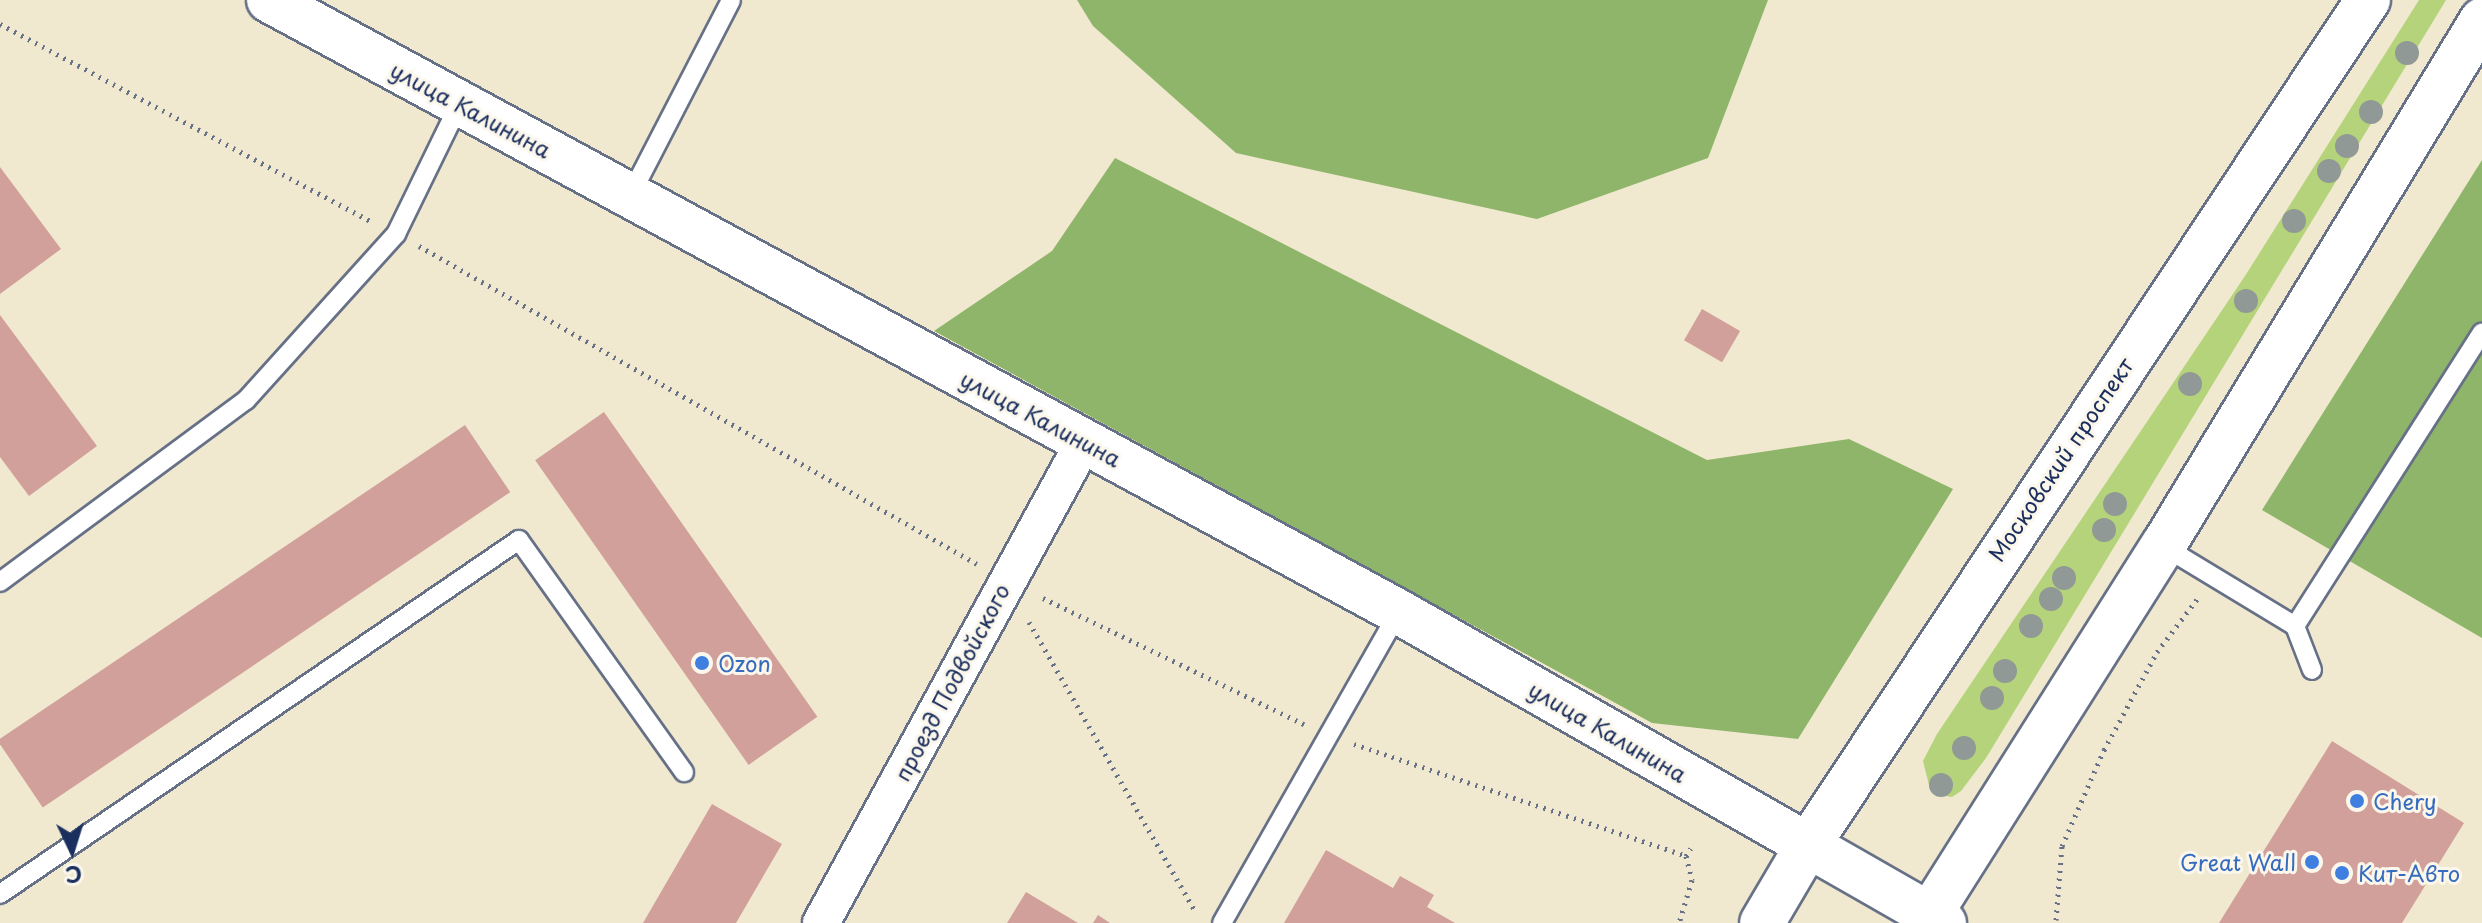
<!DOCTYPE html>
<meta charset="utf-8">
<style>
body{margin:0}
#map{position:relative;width:2482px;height:923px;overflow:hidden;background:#f0e9cf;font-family:"Playpen Sans",sans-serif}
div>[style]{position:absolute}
.green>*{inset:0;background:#b4d37a}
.forest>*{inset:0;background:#8fb56a}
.building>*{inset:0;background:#d2a09b;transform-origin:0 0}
.path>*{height:5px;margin-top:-2.5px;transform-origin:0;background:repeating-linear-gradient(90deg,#667086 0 2px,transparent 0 8px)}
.roads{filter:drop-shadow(2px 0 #667086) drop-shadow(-2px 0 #667086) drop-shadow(0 2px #667086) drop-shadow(0 -2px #667086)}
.lane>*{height:18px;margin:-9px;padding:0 9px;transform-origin:9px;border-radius:9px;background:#fff}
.street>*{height:36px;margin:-18px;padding:0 18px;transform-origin:18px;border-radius:18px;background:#fff}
.secondary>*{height:44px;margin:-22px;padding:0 22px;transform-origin:22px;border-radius:22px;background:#fff}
.primary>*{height:44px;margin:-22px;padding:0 22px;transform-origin:22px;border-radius:22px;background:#fff}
.highway>*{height:44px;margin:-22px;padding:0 22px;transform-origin:22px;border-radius:22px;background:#fff}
.trees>*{width:24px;height:24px;margin:-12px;border-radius:50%;background:#909995}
.dots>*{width:22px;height:22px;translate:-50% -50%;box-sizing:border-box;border:4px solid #fbf7ec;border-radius:50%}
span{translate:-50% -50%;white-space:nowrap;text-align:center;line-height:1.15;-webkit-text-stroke:6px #fbf7ec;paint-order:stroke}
.street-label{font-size:22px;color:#1b2f5e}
.shop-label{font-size:22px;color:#366cbe}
.left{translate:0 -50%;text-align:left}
.right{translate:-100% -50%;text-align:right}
.north{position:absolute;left:32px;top:811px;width:80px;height:80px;-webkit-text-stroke:6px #fbf7ec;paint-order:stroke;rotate:176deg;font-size:22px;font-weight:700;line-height:32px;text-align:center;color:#1b2f5e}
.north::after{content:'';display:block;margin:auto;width:28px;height:36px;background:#1b2f5e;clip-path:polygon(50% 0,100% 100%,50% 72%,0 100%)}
</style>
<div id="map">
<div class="green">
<i style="clip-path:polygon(2419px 0,2446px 0,1986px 758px,1961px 791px,1952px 797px,1940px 795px,1930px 789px,1923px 761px,1937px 734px,2245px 276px)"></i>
</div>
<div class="forest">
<i style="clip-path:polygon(1077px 0,1768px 0,1708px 158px,1537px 219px,1236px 153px,1093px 26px)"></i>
<i style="clip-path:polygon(1115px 158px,1707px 460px,1849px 439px,1953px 489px,1798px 739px,1652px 723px,934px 331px,1052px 251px)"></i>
<i style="clip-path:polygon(2482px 160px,2482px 638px,2262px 510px)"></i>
</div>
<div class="building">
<i style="clip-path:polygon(0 167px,61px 249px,0 294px)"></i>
<i style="left:1702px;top:309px;width:44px;height:36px;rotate:30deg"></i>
<i style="clip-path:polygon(0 315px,97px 446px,29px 496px,0 457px)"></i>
<i style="left:604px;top:412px;width:372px;height:84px;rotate:55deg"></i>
<i style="left:465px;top:425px;width:81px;height:564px;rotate:56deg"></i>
<i style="clip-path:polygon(2332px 741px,2464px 823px,2402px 923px,2219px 923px)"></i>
<i style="clip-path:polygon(712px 804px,782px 844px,736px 923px,643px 923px)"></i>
<i style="clip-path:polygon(1326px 850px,1393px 888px,1400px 876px,1434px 895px,1427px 907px,1455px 923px,1284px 923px)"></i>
<i style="clip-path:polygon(1026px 892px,1078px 923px,1007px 923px)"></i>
<i style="clip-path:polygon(1098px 915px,1110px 923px,1093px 923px)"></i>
</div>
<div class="path">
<i style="left:0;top:24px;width:420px;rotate:28deg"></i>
<i style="left:419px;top:246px;width:642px;rotate:29.68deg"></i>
<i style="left:1043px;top:598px;width:290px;rotate:25.8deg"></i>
<i style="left:1029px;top:622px;width:335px;rotate:60.1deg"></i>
<i style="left:1354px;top:744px;width:350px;rotate:18.6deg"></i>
<i style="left:1686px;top:856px;width:25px;rotate:76deg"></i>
<i style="left:1692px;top:880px;width:45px;rotate:106.8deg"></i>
<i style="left:1686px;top:856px;width:9px;rotate:-58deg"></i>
<i style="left:2056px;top:920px;width:74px;rotate:-85.4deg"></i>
<i style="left:2062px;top:846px;width:105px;rotate:-66.4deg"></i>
<i style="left:2104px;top:750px;width:111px;rotate:-61.6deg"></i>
<i style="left:2157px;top:652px;width:68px;rotate:-52.8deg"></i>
</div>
<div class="roads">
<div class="lane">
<i style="left:630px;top:196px;width:220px;rotate:-62.7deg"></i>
<i style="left:2163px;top:546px;width:154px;rotate:31.2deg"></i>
<i style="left:2295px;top:626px;width:47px;rotate:68.9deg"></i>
<i style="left:0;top:582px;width:306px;rotate:-36.5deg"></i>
<i style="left:246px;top:400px;width:224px;rotate:-47.9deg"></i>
<i style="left:396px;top:234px;width:146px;rotate:-64deg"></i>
<i style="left:2295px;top:626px;width:348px;rotate:-57.5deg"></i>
<i style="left:0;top:894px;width:628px;rotate:-34.3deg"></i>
<i style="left:519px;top:540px;width:285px;rotate:54.6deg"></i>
<i style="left:1222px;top:923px;width:358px;rotate:-60.4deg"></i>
</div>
<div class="street">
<i style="left:821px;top:923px;width:548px;rotate:-61.33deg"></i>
</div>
<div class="secondary">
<i style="left:269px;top:0;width:1285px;rotate:28.44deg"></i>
<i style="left:1399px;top:612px;width:471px;rotate:29.7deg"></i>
</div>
<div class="primary">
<i style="left:1762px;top:923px;width:91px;rotate:-59.5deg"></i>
</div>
<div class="highway">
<i style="left:1930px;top:914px;width:436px;rotate:-57.7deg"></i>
<i style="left:2163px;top:546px;width:615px;rotate:-58.76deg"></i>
<i style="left:1944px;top:923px;width:157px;rotate:-150.2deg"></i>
<i style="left:1808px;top:845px;width:1014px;rotate:-56.47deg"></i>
</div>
</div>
<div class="trees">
<i style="left:2407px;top:53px"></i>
<i style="left:2371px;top:112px"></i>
<i style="left:2347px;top:146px"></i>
<i style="left:2329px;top:171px"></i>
<i style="left:2294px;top:221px"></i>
<i style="left:2246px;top:301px"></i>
<i style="left:2190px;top:384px"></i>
<i style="left:2115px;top:504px"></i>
<i style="left:2104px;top:530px"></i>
<i style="left:2064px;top:578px"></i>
<i style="left:2051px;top:599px"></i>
<i style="left:2031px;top:626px"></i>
<i style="left:2005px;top:671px"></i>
<i style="left:1992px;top:698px"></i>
<i style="left:1964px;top:748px"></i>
<i style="left:1941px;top:785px"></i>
</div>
<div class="dots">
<i style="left:702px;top:663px;background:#3f7fe0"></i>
<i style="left:2357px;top:801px;background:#3f7fe0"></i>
<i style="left:2312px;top:862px;background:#3f7fe0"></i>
<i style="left:2342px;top:873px;background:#3f7fe0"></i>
</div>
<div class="street-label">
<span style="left:471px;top:109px;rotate:28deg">улица Калинина</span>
<span style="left:1041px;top:418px;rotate:28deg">улица Калинина</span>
<span style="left:2060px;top:459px;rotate:-56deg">Московский проспект</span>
<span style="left:951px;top:682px;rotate:-62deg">проезд Подвойского</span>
<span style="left:1608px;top:731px;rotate:30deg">улица Калинина</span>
</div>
<div class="shop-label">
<span class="left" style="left:718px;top:663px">Ozon</span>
<span class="left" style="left:2373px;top:801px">Chery</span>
<span class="right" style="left:2296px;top:862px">Great Wall</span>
<span class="left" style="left:2358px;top:873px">Кит-Авто</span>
</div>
<div class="north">С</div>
</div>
